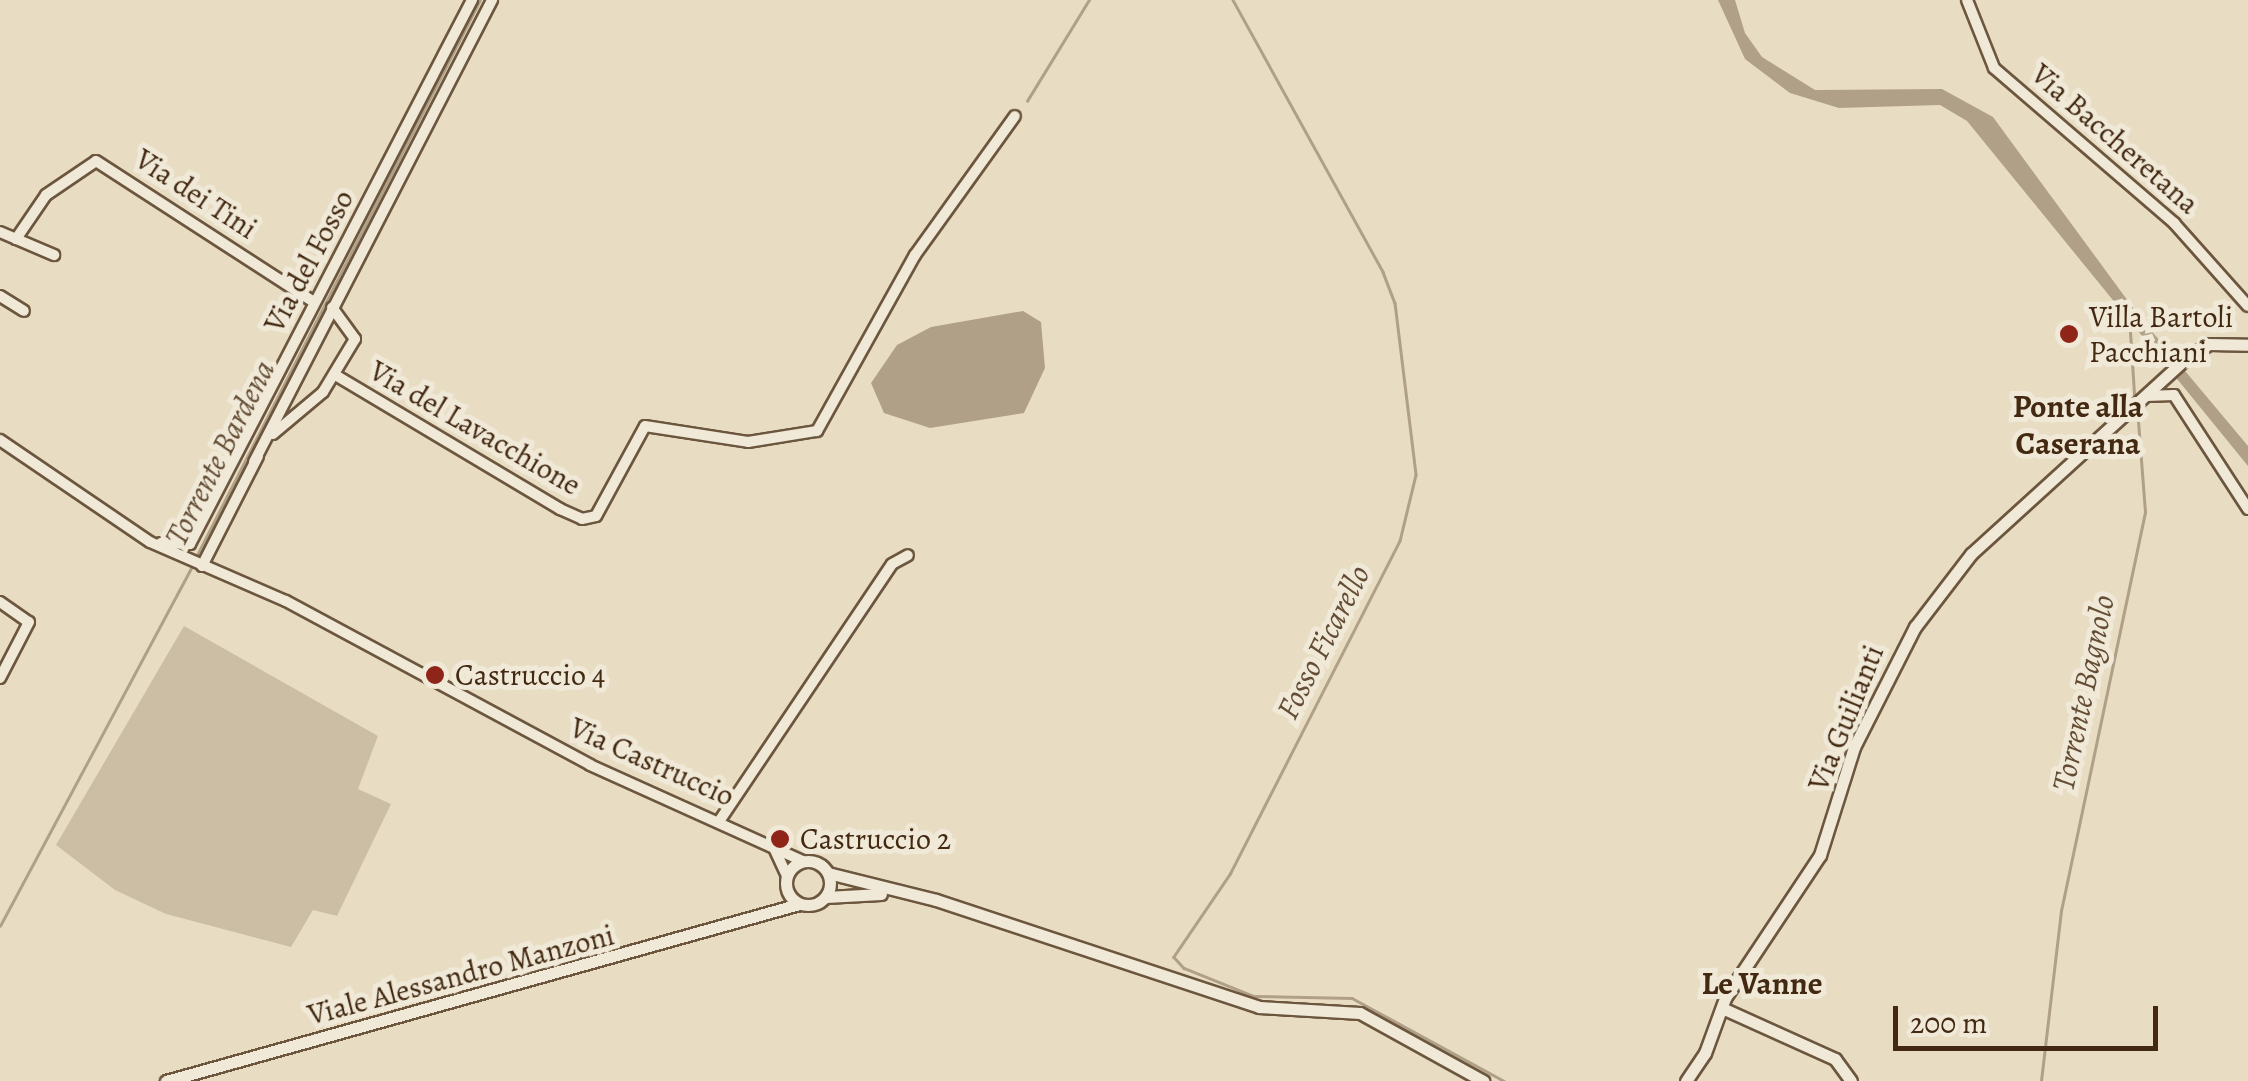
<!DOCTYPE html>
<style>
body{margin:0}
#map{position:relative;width:2248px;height:1081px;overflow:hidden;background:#e8ddc3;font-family:Alegreya,serif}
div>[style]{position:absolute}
.green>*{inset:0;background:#ccbea5}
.water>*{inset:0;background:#b0a087}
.stream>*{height:2.5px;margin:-1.25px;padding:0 1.25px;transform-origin:1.25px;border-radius:1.25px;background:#b0a087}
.roads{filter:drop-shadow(2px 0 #6c563e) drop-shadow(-2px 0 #6c563e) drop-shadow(0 2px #6c563e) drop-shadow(0 -2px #6c563e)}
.minor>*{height:10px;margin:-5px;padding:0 5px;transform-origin:5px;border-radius:5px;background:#f0e9d8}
.tertiary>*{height:11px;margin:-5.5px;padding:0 5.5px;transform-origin:5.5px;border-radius:5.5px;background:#f0e9d8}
.tertiary>.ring{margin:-5.5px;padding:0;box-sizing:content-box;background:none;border:11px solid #f0e9d8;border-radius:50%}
.dots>*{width:28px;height:28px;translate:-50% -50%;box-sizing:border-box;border:5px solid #f0e9d8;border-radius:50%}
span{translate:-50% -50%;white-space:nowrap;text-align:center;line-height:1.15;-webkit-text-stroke:10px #f0e9d8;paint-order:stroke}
.street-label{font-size:30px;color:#432912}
.poi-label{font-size:30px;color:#432912}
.left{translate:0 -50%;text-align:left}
.neighbourhood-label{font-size:32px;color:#432912;font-weight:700}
.water-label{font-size:32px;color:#644d35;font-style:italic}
.scale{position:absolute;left:1893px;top:1006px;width:265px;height:45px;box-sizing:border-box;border:5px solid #432912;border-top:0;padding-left:12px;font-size:30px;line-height:35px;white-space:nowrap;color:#432912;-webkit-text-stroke:8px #f0e9d8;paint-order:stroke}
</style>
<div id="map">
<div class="green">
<i style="clip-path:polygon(184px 626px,378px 736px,358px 789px,391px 804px,337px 916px,313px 910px,291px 947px,166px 914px,115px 890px,56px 845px)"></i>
</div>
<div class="water">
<i style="clip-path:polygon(1718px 0,1735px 0,1745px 33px,1762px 57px,1815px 90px,1942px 89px,1993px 117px,2139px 316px,2248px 446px,2248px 466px,1967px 121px,1940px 105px,1839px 108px,1790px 93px,1745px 59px)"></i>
<i style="clip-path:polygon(1023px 311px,1041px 322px,1045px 368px,1024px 413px,930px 428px,884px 413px,871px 383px,897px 345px,931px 327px)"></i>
</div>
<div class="stream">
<i style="left:1233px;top:0;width:311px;rotate:61.1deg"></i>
<i style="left:1383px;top:272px;width:33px;rotate:69deg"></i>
<i style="left:1395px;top:303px;width:173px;rotate:83deg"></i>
<i style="left:1416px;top:475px;width:68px;rotate:103.6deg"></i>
<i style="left:1400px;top:541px;width:373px;rotate:117deg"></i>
<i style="left:1231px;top:873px;width:102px;rotate:124.2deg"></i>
<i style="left:1174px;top:957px;width:15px;rotate:48deg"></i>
<i style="left:1184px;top:968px;width:75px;rotate:21.8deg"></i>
<i style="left:1254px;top:996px;width:98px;rotate:1.2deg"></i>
<i style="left:1352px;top:998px;width:173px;rotate:28.6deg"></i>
<i style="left:1027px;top:101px;width:119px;rotate:-58.5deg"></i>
<i style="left:2130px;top:324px;width:77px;rotate:86.3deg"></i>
<i style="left:195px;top:559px;width:627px;rotate:-62.99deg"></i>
<i style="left:0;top:926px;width:408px;rotate:-61.9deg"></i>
<i style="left:2041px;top:1081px;width:171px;rotate:-83.3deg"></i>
<i style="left:2061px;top:911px;width:408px;rotate:-78.1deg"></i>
<i style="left:2145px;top:512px;width:104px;rotate:-94.4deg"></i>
</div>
<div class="roads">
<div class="minor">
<i style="left:1967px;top:0;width:73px;rotate:68.3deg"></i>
<i style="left:1994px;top:68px;width:238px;rotate:40.7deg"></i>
<i style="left:2174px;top:223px;width:111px;rotate:48.3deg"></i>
<i style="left:0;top:232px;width:59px;rotate:23.1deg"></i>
<i style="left:16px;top:239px;width:53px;rotate:-55.7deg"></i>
<i style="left:46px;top:195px;width:60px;rotate:-34.2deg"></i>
<i style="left:96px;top:161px;width:260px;rotate:32.9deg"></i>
<i style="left:0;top:296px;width:28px;rotate:32deg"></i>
<i style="left:337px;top:376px;width:260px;rotate:30.8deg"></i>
<i style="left:560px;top:509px;width:24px;rotate:24deg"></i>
<i style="left:582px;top:519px;width:14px;rotate:-12deg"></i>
<i style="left:596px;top:516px;width:102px;rotate:-61.4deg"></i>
<i style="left:645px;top:426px;width:104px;rotate:8.8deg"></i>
<i style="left:748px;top:442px;width:70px;rotate:-9.1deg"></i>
<i style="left:817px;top:431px;width:201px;rotate:-60.9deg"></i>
<i style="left:915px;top:255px;width:171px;rotate:-54.3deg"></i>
<i style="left:2146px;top:396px;width:28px;rotate:-2deg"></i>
<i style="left:2174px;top:395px;width:136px;rotate:57deg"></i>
<i style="left:273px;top:434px;width:65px;rotate:-40deg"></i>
<i style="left:323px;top:392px;width:62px;rotate:-58.9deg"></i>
<i style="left:355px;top:339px;width:39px;rotate:-126deg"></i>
<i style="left:0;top:440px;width:181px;rotate:34.2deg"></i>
<i style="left:150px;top:542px;width:148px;rotate:23.5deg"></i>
<i style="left:286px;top:601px;width:345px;rotate:28.3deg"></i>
<i style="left:590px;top:765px;width:234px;rotate:24.3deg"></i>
<i style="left:254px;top:462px;width:520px;rotate:-62.74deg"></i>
<i style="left:161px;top:543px;width:29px;rotate:2deg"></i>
<i style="left:190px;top:544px;width:613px;rotate:-62.6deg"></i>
<i style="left:202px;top:566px;width:123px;rotate:-63deg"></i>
<i style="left:0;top:602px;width:35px;rotate:35deg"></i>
<i style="left:29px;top:622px;width:63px;rotate:117.4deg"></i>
<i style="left:720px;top:820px;width:308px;rotate:-56.1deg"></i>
<i style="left:892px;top:564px;width:18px;rotate:-29deg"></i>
<i style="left:774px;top:848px;width:31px;rotate:65deg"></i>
</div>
<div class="tertiary">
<i class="ring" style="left:786px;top:861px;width:33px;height:33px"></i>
<i style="left:828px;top:873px;width:111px;rotate:14deg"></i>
<i style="left:936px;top:900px;width:340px;rotate:18.3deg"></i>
<i style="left:1259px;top:1007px;width:101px;rotate:3.4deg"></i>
<i style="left:1360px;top:1013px;width:141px;rotate:28.9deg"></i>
<i style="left:826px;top:897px;width:55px;rotate:-3.1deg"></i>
<i style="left:1722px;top:1008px;width:124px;rotate:24.3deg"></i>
<i style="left:1835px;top:1059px;width:27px;rotate:54deg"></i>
<i style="left:166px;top:1081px;width:657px;rotate:-15.62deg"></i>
<i style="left:1686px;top:1081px;width:34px;rotate:-56deg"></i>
<i style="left:1705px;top:1053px;width:59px;rotate:-70deg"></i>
<i style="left:1725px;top:998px;width:172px;rotate:-56.4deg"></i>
<i style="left:1820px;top:855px;width:113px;rotate:-72.5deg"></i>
<i style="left:1854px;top:747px;width:135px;rotate:-63.1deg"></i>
<i style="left:1915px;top:627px;width:92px;rotate:-52.5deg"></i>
<i style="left:1971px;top:554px;width:296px;rotate:-42.3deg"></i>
<i style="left:2190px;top:355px;width:22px;rotate:-30deg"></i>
<i style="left:2209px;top:344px;width:39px;rotate:1deg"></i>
</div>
</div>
<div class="dots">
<i style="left:2069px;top:334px;background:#8f2418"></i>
<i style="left:435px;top:675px;background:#8f2418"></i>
<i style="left:780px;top:839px;background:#8f2418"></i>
</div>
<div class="street-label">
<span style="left:2115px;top:139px;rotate:41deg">Via Baccheretana</span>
<span style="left:196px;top:194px;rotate:33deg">Via dei Tini</span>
<span style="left:309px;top:261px;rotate:-62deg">Via del Fosso</span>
<span style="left:475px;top:428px;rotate:30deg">Via del Lavacchione</span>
<span style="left:1846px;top:718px;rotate:-68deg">Via Guilianti</span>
<span style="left:652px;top:762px;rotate:24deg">Via Castruccio</span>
<span style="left:461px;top:975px;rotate:-15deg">Viale Alessandro Manzoni</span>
</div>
<div class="poi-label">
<span class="left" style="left:2089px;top:334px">Villa Bartoli<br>Pacchiani</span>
<span class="left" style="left:455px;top:675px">Castruccio 4</span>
<span class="left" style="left:800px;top:839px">Castruccio 2</span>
</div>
<div class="neighbourhood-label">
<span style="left:2078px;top:425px">Ponte alla<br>Caserana</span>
<span style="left:1762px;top:983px">Le Vanne</span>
</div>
<div class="water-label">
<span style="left:220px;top:453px;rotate:-63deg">Torrente Bardena</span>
<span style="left:1323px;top:642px;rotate:-63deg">Fosso Ficarello</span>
<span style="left:2083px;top:693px;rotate:-78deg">Torrente Bagnolo</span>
</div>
<div class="scale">200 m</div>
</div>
